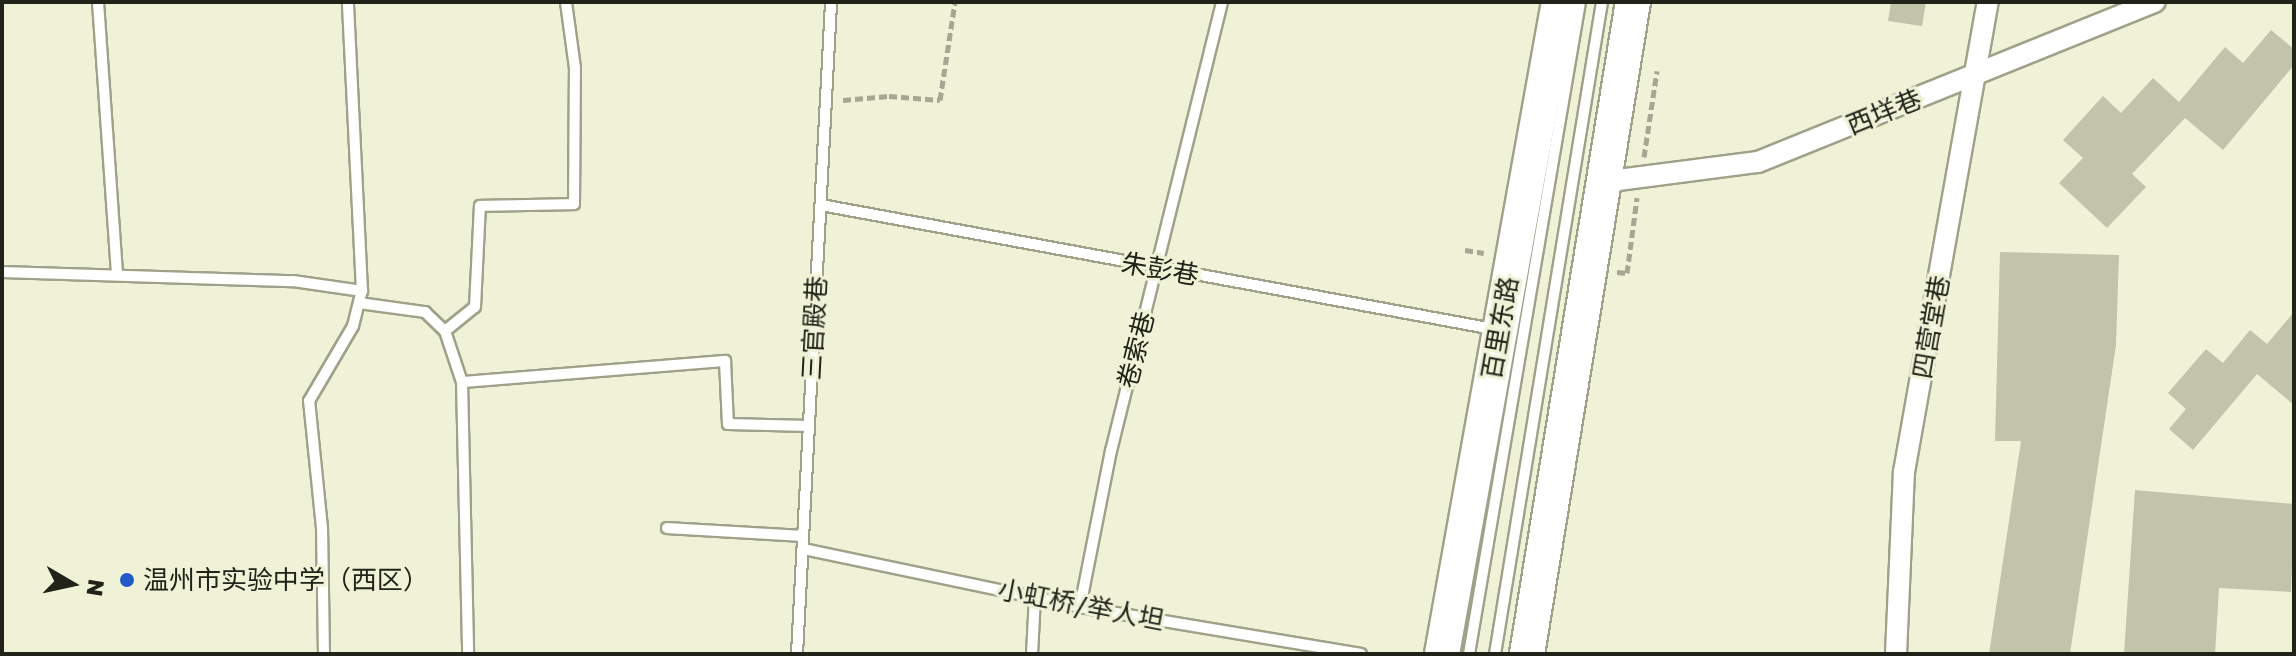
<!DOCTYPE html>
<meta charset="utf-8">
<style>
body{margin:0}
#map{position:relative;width:2296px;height:656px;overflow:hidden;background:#eff2d7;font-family:"Golos Text","Noto Sans SC",sans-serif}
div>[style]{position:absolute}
.building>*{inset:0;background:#c1c4ab}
.path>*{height:5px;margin-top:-2.5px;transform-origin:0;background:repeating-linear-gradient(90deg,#a5a793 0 8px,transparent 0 12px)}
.roads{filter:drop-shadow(2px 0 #9fa189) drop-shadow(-2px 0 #9fa189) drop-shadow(0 2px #9fa189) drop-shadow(0 -2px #9fa189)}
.service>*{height:10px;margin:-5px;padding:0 5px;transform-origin:5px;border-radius:5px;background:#fff}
.minor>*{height:20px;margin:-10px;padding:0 10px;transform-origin:10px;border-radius:10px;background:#fff}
.primary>*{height:34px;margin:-17px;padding:0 17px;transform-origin:17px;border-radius:17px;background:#fff}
.dots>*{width:22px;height:22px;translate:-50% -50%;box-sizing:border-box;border:4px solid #eff2d7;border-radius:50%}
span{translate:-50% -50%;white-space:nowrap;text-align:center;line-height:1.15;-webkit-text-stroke:6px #eff2d7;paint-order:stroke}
.street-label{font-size:26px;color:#212218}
.poi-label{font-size:26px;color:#212218}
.left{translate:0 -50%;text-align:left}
.frame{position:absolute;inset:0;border:4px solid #212218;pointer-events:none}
.north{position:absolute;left:32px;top:544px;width:80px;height:80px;-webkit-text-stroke:6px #eff2d7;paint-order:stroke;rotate:99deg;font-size:22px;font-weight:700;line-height:32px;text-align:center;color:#212218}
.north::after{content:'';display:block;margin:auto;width:28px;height:36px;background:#212218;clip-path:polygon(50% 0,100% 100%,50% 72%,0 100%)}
</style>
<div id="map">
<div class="building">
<i style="clip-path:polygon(1891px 2px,1926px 2px,1922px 26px,1888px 21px)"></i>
<i style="clip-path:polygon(2271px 30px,2294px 49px,2294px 65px,2223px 150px,2185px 118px,2132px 174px,2146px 187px,2107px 228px,2059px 183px,2083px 158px,2063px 140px,2103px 96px,2121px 113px,2153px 78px,2179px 102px,2225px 47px,2243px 63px)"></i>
<i style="clip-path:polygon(2000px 252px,2119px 255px,2116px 345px,2070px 654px,1989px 654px,2021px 441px,1995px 441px)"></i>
<i style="clip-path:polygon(2294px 312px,2294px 405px,2257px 374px,2193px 450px,2169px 429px,2186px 409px,2168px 393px,2206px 349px,2223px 363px,2250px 330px,2267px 344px)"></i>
<i style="clip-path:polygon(2135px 490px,2294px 504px,2291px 592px,2219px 588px,2215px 654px,2124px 654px)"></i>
</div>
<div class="path">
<i style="left:843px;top:100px;width:46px;rotate:-5deg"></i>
<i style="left:889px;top:96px;width:51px;rotate:4.5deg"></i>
<i style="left:940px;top:100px;width:99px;rotate:-81.3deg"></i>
<i style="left:1644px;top:157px;width:87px;rotate:-81.4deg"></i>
<i style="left:1465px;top:250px;width:19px;rotate:9deg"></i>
<i style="left:1617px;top:272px;width:10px;rotate:6deg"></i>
<i style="left:1627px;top:273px;width:76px;rotate:-82.4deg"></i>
</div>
<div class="roads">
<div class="service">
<i style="left:98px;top:2px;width:272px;rotate:86deg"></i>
<i style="left:821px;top:205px;width:683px;rotate:10.45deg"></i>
<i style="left:2px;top:272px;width:291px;rotate:1.8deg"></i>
<i style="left:293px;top:281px;width:70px;rotate:8.2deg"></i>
<i style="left:359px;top:303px;width:67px;rotate:7.8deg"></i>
<i style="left:425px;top:312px;width:28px;rotate:44deg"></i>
<i style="left:445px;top:331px;width:54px;rotate:71.6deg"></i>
<i style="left:462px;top:382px;width:272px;rotate:88.7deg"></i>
<i style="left:445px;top:331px;width:38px;rotate:-39deg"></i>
<i style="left:475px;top:307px;width:101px;rotate:-87.2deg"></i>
<i style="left:480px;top:206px;width:94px;rotate:-1.2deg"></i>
<i style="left:574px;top:204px;width:136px;rotate:-89.6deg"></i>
<i style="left:575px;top:68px;width:67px;rotate:-97.8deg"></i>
<i style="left:462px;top:382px;width:264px;rotate:-4.6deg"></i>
<i style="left:725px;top:361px;width:63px;rotate:87.3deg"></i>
<i style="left:728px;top:424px;width:81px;rotate:1.4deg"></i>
<i style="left:667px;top:528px;width:136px;rotate:3.4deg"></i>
<i style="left:803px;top:549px;width:283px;rotate:11.8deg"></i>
<i style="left:1080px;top:607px;width:285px;rotate:9.5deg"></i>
<i style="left:1080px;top:607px;width:159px;rotate:-78.8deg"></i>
<i style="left:1111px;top:451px;width:463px;rotate:-76.1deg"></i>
<i style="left:324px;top:654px;width:126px;rotate:-90.9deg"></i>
<i style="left:322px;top:528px;width:128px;rotate:-95.8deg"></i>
<i style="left:309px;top:401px;width:87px;rotate:-59.6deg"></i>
<i style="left:353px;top:326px;width:36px;rotate:-76deg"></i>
<i style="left:362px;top:291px;width:289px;rotate:-92.8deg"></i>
<i style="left:797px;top:654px;width:653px;rotate:-87.01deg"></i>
<i style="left:1032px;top:654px;width:57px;rotate:-87deg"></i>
<i style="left:1469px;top:654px;width:661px;rotate:-80.34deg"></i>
<i style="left:1495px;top:654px;width:661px;rotate:-80.68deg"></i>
</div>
<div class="minor">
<i style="left:1603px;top:182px;width:156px;rotate:-7.4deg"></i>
<i style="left:1758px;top:162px;width:428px;rotate:-22deg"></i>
<i style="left:1896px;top:654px;width:182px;rotate:-87.5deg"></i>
<i style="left:1904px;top:472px;width:477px;rotate:-79.9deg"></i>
</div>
<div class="primary">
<i style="left:1442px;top:654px;width:662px;rotate:-79.83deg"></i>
<i style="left:1527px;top:654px;width:661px;rotate:-80.77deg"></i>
</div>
</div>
<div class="dots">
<i style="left:127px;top:580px;background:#225bc8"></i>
</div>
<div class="street-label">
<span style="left:1884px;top:112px;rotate:-22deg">西垟巷</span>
<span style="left:1160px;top:269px;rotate:10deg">朱彭巷</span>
<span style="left:1931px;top:327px;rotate:-80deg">四营堂巷</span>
<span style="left:814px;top:328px;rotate:-87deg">三官殿巷</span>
<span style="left:1500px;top:328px;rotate:-80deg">百里东路</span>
<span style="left:1136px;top:350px;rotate:-76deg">卷索巷</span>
<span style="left:1081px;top:605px;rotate:11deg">小虹桥/举人坦</span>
</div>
<div class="poi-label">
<span class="left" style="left:143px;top:580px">温州市实验中学（西区）</span>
</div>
<div class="frame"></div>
<div class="north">N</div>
</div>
